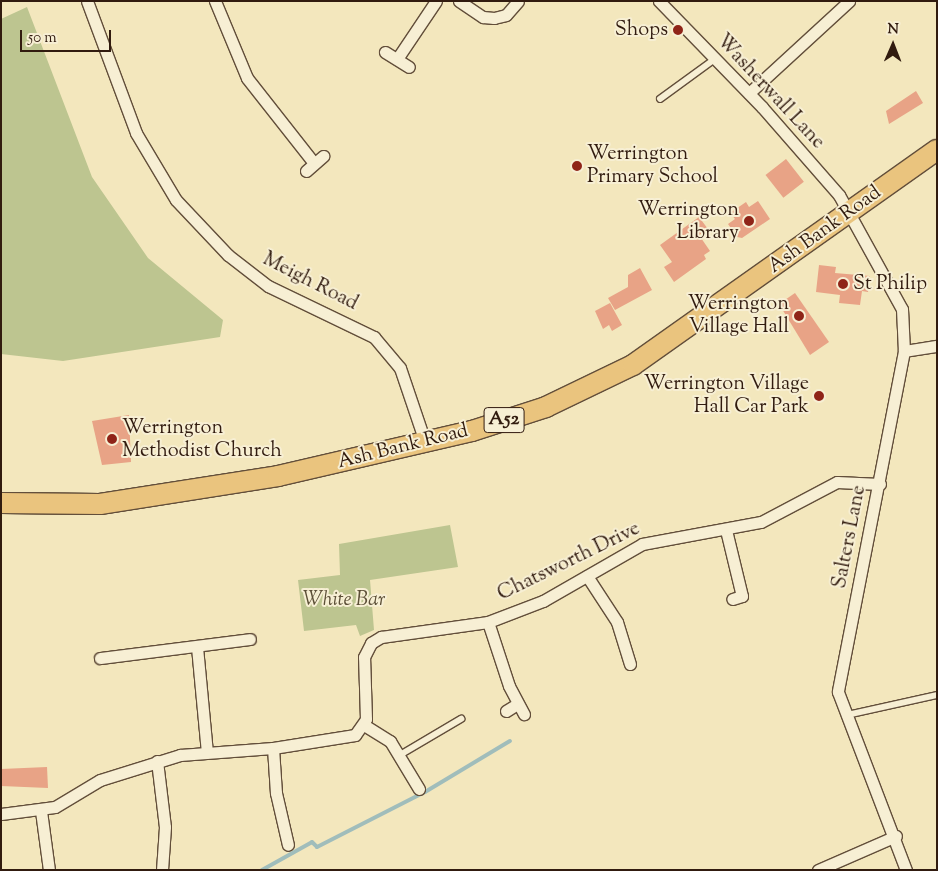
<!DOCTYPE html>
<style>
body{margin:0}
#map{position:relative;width:938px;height:871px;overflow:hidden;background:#f3e7bd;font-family:"Sorts Mill Goudy",serif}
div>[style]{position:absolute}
.green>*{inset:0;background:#bdc590}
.stream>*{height:4px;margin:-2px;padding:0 2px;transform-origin:2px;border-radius:2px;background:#a0bdbb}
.building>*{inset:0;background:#e8a386;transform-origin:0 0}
.roads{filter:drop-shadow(1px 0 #624e3a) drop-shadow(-1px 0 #624e3a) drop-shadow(0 1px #624e3a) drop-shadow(0 -1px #624e3a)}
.service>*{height:5.5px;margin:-2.75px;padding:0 2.75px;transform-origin:2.75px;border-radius:2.75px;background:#f7efd4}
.minor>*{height:11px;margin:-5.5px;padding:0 5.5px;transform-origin:5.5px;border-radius:5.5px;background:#f7efd4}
.trunk>*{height:20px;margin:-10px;padding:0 10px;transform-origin:10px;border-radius:10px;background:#eac47e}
.dots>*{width:14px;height:14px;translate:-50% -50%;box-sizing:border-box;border:2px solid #f7efd4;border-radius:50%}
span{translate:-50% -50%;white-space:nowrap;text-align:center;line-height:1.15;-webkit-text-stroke:4px #f7efd4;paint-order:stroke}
.shield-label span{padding:1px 4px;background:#f7efd4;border:1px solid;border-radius:4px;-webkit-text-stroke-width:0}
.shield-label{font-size:19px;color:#311b0f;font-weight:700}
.poi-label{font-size:20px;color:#311b0f}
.right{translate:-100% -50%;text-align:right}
.left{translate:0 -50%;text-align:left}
.street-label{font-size:20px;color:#311b0f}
.park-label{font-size:20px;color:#5b4e36;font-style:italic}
.frame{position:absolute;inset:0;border:2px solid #311b0f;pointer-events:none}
.north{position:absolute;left:868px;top:20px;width:50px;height:50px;-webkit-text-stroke:4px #f7efd4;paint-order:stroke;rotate:1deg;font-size:14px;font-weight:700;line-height:20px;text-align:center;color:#311b0f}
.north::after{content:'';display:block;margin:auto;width:18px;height:22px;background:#311b0f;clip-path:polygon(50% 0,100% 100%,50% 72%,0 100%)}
.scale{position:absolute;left:20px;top:30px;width:91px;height:22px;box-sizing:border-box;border:2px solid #311b0f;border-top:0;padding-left:6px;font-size:15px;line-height:18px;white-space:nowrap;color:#311b0f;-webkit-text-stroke:4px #f7efd4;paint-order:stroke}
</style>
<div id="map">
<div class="green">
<i style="clip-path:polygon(27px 7px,92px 177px,148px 258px,223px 320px,220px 337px,63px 361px,1px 354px,1px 19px)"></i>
<i style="clip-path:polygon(450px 525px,458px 567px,370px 580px,374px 630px,360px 636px,356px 625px,304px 631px,298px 580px,340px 575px,339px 544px)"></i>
</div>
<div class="stream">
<i style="left:262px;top:870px;width:57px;rotate:-29.2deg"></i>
<i style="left:312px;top:842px;width:7px;rotate:45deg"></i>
<i style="left:317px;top:847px;width:121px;rotate:-27deg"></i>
<i style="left:425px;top:792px;width:99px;rotate:-31deg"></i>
</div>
<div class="building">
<i style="clip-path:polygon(916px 91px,923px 103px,889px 124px,886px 111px)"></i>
<i style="left:786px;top:159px;width:29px;height:26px;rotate:52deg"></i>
<i style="clip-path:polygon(758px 201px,770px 219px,742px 238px,737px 237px,728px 224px,735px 219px,730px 213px,746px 202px,749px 207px)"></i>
<i style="clip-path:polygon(699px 217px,708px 229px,699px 235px,710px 251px,704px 255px,706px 259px,674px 282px,664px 267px,672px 262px,660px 245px)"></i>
<i style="clip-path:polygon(819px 265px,836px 267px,835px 273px,870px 276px,868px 292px,862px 291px,860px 305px,839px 303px,840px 295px,816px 292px)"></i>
<i style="clip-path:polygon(640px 268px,652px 290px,615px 310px,608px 298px,628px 287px,628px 275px)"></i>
<i style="clip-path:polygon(795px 293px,829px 342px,810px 355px,779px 304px)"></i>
<i style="clip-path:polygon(610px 303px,622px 325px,612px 331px,609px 325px,603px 329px,595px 311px)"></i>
<i style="clip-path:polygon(129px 415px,131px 462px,102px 465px,92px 421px)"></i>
<i style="clip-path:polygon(47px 767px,48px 788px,1px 786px,1px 769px)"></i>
</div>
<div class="roads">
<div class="service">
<i style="left:660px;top:99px;width:68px;rotate:-36deg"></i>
<i style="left:847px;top:715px;width:92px;rotate:-12.5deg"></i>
<i style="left:400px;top:755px;width:71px;rotate:-30.5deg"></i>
</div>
<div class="minor">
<i style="left:87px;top:1px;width:141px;rotate:69.6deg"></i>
<i style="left:136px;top:133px;width:78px;rotate:59.2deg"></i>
<i style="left:176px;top:200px;width:76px;rotate:46.6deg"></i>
<i style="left:228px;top:255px;width:51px;rotate:37.8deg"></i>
<i style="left:268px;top:286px;width:118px;rotate:25.7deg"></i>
<i style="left:374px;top:337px;width:40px;rotate:50deg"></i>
<i style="left:400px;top:368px;width:78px;rotate:71.3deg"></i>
<i style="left:215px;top:1px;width:83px;rotate:67.4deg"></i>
<i style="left:247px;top:78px;width:108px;rotate:51.8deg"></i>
<i style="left:459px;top:1px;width:29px;rotate:34deg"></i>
<i style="left:483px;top:17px;width:11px;rotate:5deg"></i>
<i style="left:494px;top:18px;width:12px;rotate:-14deg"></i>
<i style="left:506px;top:15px;width:18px;rotate:-49deg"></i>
<i style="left:659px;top:1px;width:148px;rotate:45.8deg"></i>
<i style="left:762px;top:107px;width:117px;rotate:48.8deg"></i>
<i style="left:839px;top:195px;width:130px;rotate:61.1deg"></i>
<i style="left:902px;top:309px;width:42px;rotate:87.3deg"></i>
<i style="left:904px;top:351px;width:347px;rotate:101deg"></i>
<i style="left:838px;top:692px;width:191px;rotate:69.1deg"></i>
<i style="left:385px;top:52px;width:28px;rotate:32deg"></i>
<i style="left:397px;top:59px;width:70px;rotate:-56.1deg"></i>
<i style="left:749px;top:93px;width:136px;rotate:-42.6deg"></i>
<i style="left:306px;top:171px;width:23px;rotate:-41deg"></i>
<i style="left:904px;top:351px;width:33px;rotate:-9deg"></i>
<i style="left:726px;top:530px;width:68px;rotate:76.4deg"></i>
<i style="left:742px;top:596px;width:10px;rotate:163deg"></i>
<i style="left:587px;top:576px;width:55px;rotate:56.9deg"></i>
<i style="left:617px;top:622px;width:44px;rotate:72.8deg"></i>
<i style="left:488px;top:622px;width:67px;rotate:71.8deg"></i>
<i style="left:509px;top:686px;width:32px;rotate:62deg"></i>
<i style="left:197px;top:647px;width:106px;rotate:84.6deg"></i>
<i style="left:100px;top:658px;width:151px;rotate:-7.2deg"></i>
<i style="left:506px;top:711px;width:13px;rotate:-32deg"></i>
<i style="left:364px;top:725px;width:31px;rotate:32deg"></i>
<i style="left:390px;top:741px;width:56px;rotate:58.9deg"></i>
<i style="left:273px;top:748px;width:45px;rotate:86.2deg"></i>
<i style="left:276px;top:793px;width:53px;rotate:77deg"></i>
<i style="left:157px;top:761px;width:66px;rotate:83.1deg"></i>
<i style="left:165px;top:827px;width:43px;rotate:94deg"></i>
<i style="left:41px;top:811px;width:60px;rotate:82.3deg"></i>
<i style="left:1px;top:814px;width:54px;rotate:-7.4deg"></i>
<i style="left:55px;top:807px;width:52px;rotate:-31deg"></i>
<i style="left:100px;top:780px;width:84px;rotate:-17.4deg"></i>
<i style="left:180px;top:755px;width:93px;rotate:-4.3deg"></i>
<i style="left:273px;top:748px;width:83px;rotate:-9deg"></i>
<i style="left:355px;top:735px;width:19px;rotate:-55deg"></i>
<i style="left:366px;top:719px;width:62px;rotate:-91.8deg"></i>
<i style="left:364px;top:657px;width:16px;rotate:-63deg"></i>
<i style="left:371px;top:643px;width:12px;rotate:-31deg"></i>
<i style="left:381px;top:637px;width:108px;rotate:-8deg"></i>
<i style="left:488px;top:622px;width:59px;rotate:-20.9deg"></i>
<i style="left:543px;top:601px;width:114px;rotate:-29.9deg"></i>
<i style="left:642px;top:544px;width:121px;rotate:-10.5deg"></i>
<i style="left:761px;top:522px;width:86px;rotate:-27.8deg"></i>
<i style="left:837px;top:482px;width:43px;rotate:2.7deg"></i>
<i style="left:818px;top:870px;width:85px;rotate:-23.6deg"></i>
</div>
<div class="trunk">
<i style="left:1px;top:503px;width:99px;rotate:0.6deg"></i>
<i style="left:100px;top:504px;width:180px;rotate:-8.9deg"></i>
<i style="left:278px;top:476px;width:199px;rotate:-13.1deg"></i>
<i style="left:472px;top:431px;width:78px;rotate:-18deg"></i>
<i style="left:546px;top:407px;width:97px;rotate:-25.8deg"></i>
<i style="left:633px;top:365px;width:372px;rotate:-35.3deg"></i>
</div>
</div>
<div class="dots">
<i style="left:678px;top:30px;background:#8f2418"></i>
<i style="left:577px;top:166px;background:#8f2418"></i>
<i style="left:749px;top:221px;background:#8f2418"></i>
<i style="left:843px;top:284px;background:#8f2418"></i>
<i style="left:799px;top:316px;background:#8f2418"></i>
<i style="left:819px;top:396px;background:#8f2418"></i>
<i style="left:112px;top:439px;background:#8f2418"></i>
</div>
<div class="shield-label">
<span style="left:504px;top:420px">A52</span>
</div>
<div class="poi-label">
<span class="right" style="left:668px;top:30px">Shops</span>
<span class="left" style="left:587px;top:166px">Werrington<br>Primary School</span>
<span class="right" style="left:739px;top:222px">Werrington<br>Library</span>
<span class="left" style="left:853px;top:284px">St Philip</span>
<span class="right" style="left:789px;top:316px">Werrington<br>Village Hall</span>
<span class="right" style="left:809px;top:396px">Werrington Village<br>Hall Car Park</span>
<span class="left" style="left:122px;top:440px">Werrington<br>Methodist Church</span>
</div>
<div class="street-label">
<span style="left:770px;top:92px;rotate:47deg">Washerwall Lane</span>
<span style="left:825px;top:230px;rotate:-36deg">Ash Bank Road</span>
<span style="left:310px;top:282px;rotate:27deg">Meigh Road</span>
<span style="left:403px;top:447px;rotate:-14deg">Ash Bank Road</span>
<span style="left:850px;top:537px;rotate:-79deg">Salters Lane</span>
<span style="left:569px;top:562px;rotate:-26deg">Chatsworth Drive</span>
</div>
<div class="park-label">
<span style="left:344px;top:600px">White Bar</span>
</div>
<div class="frame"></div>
<div class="north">N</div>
<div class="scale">50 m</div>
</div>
